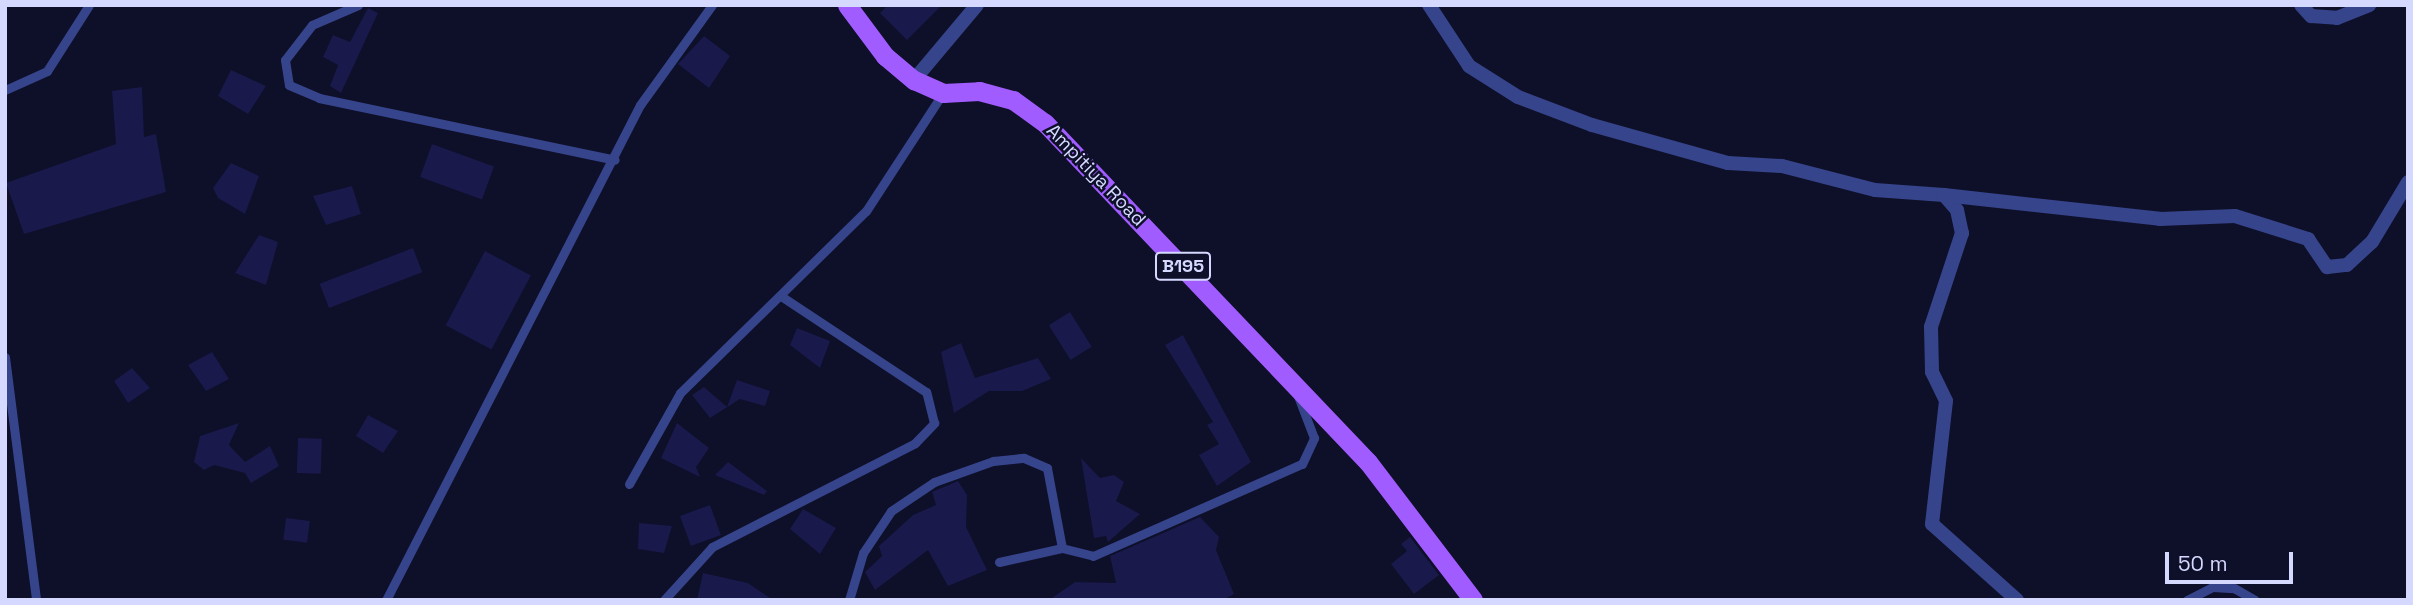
<!DOCTYPE html>
<style>
body{margin:0}
#map{position:relative;width:2413px;height:605px;overflow:hidden;background:#0e0f28;font-family:"Space Grotesk",sans-serif}
div>[style]{position:absolute}
.building>*{inset:0;background:#19194b;transform-origin:0 0}
.service>*{height:9px;margin:-4.5px;padding:0 4.5px;transform-origin:4.5px;border-radius:4.5px;background:#36448b}
.minor>*{height:14px;margin:-7px;padding:0 7px;transform-origin:7px;border-radius:7px;background:#36448b}
.primary>*{height:19px;margin:-9.5px;padding:0 9.5px;transform-origin:9.5px;border-radius:9.5px;background:#a15cff}
span{translate:-50% -50%;white-space:nowrap;text-align:center;line-height:1.15;-webkit-text-stroke:5px #0e0f28;paint-order:stroke}
.shield-label span{padding:2px 5px;background:#0e0f28;border:2px solid;border-radius:5px;-webkit-text-stroke-width:0}
.shield-label{font-size:18px;color:#d5d9ff;font-weight:700}
.street-label{font-size:19px;color:#d5d9ff}
.frame{position:absolute;inset:0;border:7px solid #d5d9ff;pointer-events:none}
.scale{position:absolute;left:2165px;top:552px;width:128px;height:32px;box-sizing:border-box;border:4px solid #d5d9ff;border-top:0;padding-left:9px;font-size:21px;line-height:24px;white-space:nowrap;color:#d5d9ff;-webkit-text-stroke:5px #0e0f28;paint-order:stroke}
</style>
<div id="map">
<div class="building">
<i style="clip-path:polygon(888px 5px,942px 5px,907px 40px,880px 13px)"></i>
<i style="clip-path:polygon(368px 8px,378px 13px,341px 93px,330px 86px,338px 65px,323px 57px,333px 35px,350px 42px)"></i>
<i style="clip-path:polygon(704px 36px,730px 56px,709px 88px,678px 64px)"></i>
<i style="clip-path:polygon(231px 70px,266px 86px,248px 114px,218px 96px)"></i>
<i style="clip-path:polygon(142px 87px,144px 137px,156px 134px,166px 192px,24px 234px,6px 183px,116px 144px,112px 91px)"></i>
<i style="left:432px;top:144px;width:66px;height:35px;rotate:20deg"></i>
<i style="clip-path:polygon(231px 163px,259px 176px,245px 214px,218px 198px,213px 188px)"></i>
<i style="clip-path:polygon(352px 186px,361px 214px,326px 225px,313px 196px)"></i>
<i style="clip-path:polygon(259px 235px,278px 242px,266px 285px,235px 273px)"></i>
<i style="left:413px;top:248px;width:26px;height:100px;rotate:69deg"></i>
<i style="left:485px;top:251px;width:52px;height:84px;rotate:28deg"></i>
<i style="left:1070px;top:312px;width:41px;height:25px;rotate:58deg"></i>
<i style="clip-path:polygon(797px 328px,830px 341px,820px 368px,790px 345px)"></i>
<i style="clip-path:polygon(1183px 335px,1251px 462px,1217px 486px,1199px 455px,1219px 444px,1207px 425px,1213px 422px,1165px 345px)"></i>
<i style="clip-path:polygon(961px 343px,975px 378px,1038px 358px,1051px 379px,1022px 391px,989px 391px,954px 413px,941px 352px)"></i>
<i style="clip-path:polygon(212px 352px,229px 379px,206px 391px,188px 365px)"></i>
<i style="clip-path:polygon(132px 368px,150px 388px,128px 403px,114px 381px)"></i>
<i style="clip-path:polygon(737px 380px,770px 391px,765px 406px,740px 399px,710px 418px,692px 395px,704px 387px,727px 407px)"></i>
<i style="clip-path:polygon(368px 415px,398px 431px,383px 453px,356px 436px)"></i>
<i style="clip-path:polygon(239px 423px,229px 445px,245px 462px,270px 446px,279px 466px,251px 483px,245px 473px,214px 465px,204px 470px,194px 462px,200px 436px)"></i>
<i style="clip-path:polygon(677px 423px,709px 448px,696px 467px,700px 477px,661px 458px)"></i>
<i style="left:298px;top:438px;width:24px;height:35px;rotate:2deg"></i>
<i style="clip-path:polygon(1081px 458px,1100px 478px,1114px 475px,1124px 482px,1116px 501px,1140px 514px,1108px 542px,1106px 536px,1094px 538px)"></i>
<i style="clip-path:polygon(728px 462px,767px 491px,764px 495px,715px 475px)"></i>
<i style="clip-path:polygon(958px 481px,967px 495px,966px 527px,987px 570px,948px 586px,928px 550px,875px 590px,865px 572px,882px 556px,879px 546px,913px 515px,936px 505px,932px 492px)"></i>
<i style="left:710px;top:505px;width:32px;height:32px;rotate:70deg"></i>
<i style="clip-path:polygon(803px 509px,836px 528px,820px 554px,790px 529px)"></i>
<i style="clip-path:polygon(1200px 517px,1219px 537px,1216px 550px,1234px 594px,1223px 600px,1049px 600px,1075px 582px,1116px 583px,1110px 556px)"></i>
<i style="left:286px;top:518px;width:24px;height:22px;rotate:7deg"></i>
<i style="clip-path:polygon(639px 523px,672px 526px,664px 553px,638px 549px)"></i>
<i style="clip-path:polygon(1410px 537px,1439px 575px,1414px 594px,1391px 564px,1407px 551px,1401px 544px)"></i>
<i style="clip-path:polygon(703px 573px,748px 583px,773px 600px,697px 600px)"></i>
</div>
<div class="service">
<i style="left:358px;top:5px;width:50px;rotate:156.5deg"></i>
<i style="left:312px;top:25px;width:44px;rotate:127.6deg"></i>
<i style="left:285px;top:60px;width:25px;rotate:81deg"></i>
<i style="left:289px;top:85px;width:33px;rotate:23deg"></i>
<i style="left:319px;top:98px;width:302px;rotate:11.8deg"></i>
<i style="left:5px;top:90px;width:46px;rotate:-24.3deg"></i>
<i style="left:47px;top:71px;width:78px;rotate:-57.5deg"></i>
<i style="left:5px;top:357px;width:245px;rotate:82.7deg"></i>
<i style="left:629px;top:484px;width:104px;rotate:-60.7deg"></i>
<i style="left:680px;top:393px;width:260px;rotate:-44.4deg"></i>
<i style="left:866px;top:211px;width:141px;rotate:-56.9deg"></i>
<i style="left:999px;top:562px;width:65px;rotate:-12.5deg"></i>
<i style="left:386px;top:600px;width:556px;rotate:-62.84deg"></i>
<i style="left:640px;top:105px;width:123px;rotate:-54.2deg"></i>
<i style="left:664px;top:600px;width:72px;rotate:-47.8deg"></i>
<i style="left:712px;top:547px;width:228px;rotate:-27.1deg"></i>
<i style="left:915px;top:443px;width:28px;rotate:-46deg"></i>
<i style="left:934px;top:423px;width:32px;rotate:-104deg"></i>
<i style="left:926px;top:392px;width:174px;rotate:-146.5deg"></i>
<i style="left:849px;top:600px;width:49px;rotate:-73.4deg"></i>
<i style="left:863px;top:553px;width:50px;rotate:-56.3deg"></i>
<i style="left:891px;top:511px;width:52px;rotate:-34deg"></i>
<i style="left:934px;top:482px;width:63px;rotate:-19.6deg"></i>
<i style="left:993px;top:461px;width:31px;rotate:-6deg"></i>
<i style="left:1024px;top:458px;width:25px;rotate:23deg"></i>
<i style="left:1047px;top:468px;width:81px;rotate:79.4deg"></i>
<i style="left:1062px;top:548px;width:32px;rotate:14deg"></i>
<i style="left:1093px;top:556px;width:228px;rotate:-23.8deg"></i>
<i style="left:1302px;top:464px;width:29px;rotate:-65deg"></i>
<i style="left:1314px;top:438px;width:45px;rotate:-110.9deg"></i>
<i style="left:2187px;top:600px;width:28px;rotate:-27deg"></i>
<i style="left:2212px;top:587px;width:22px;rotate:3deg"></i>
<i style="left:2234px;top:588px;width:24px;rotate:30deg"></i>
</div>
<div class="minor">
<i style="left:1429px;top:5px;width:73px;rotate:56.7deg"></i>
<i style="left:1469px;top:66px;width:58px;rotate:32.3deg"></i>
<i style="left:1518px;top:97px;width:79px;rotate:20.7deg"></i>
<i style="left:1592px;top:125px;width:141px;rotate:15.6deg"></i>
<i style="left:1728px;top:163px;width:54px;rotate:3.2deg"></i>
<i style="left:1782px;top:166px;width:96px;rotate:14.5deg"></i>
<i style="left:1875px;top:190px;width:69px;rotate:4.1deg"></i>
<i style="left:1944px;top:195px;width:20px;rotate:49deg"></i>
<i style="left:1957px;top:210px;width:24px;rotate:78deg"></i>
<i style="left:1962px;top:233px;width:99px;rotate:108.3deg"></i>
<i style="left:1931px;top:327px;width:45px;rotate:88.7deg"></i>
<i style="left:1932px;top:372px;width:32px;rotate:64deg"></i>
<i style="left:1946px;top:401px;width:124px;rotate:96.5deg"></i>
<i style="left:1932px;top:524px;width:114px;rotate:41.8deg"></i>
<i style="left:2301px;top:5px;width:15px;rotate:48deg"></i>
<i style="left:2311px;top:16px;width:26px;rotate:4deg"></i>
<i style="left:2337px;top:18px;width:35px;rotate:-22deg"></i>
<i style="left:914px;top:80px;width:98px;rotate:-50deg"></i>
<i style="left:1944px;top:195px;width:217px;rotate:6.3deg"></i>
<i style="left:2160px;top:219px;width:75px;rotate:-2.3deg"></i>
<i style="left:2235px;top:216px;width:77px;rotate:17.5deg"></i>
<i style="left:2308px;top:239px;width:34px;rotate:56deg"></i>
<i style="left:2327px;top:267px;width:20px;rotate:-6deg"></i>
<i style="left:2347px;top:265px;width:34px;rotate:-43deg"></i>
<i style="left:2372px;top:242px;width:70px;rotate:-59deg"></i>
</div>
<div class="primary">
<i style="left:847px;top:5px;width:64px;rotate:53.3deg"></i>
<i style="left:885px;top:56px;width:38px;rotate:40deg"></i>
<i style="left:914px;top:80px;width:32px;rotate:24deg"></i>
<i style="left:943px;top:93px;width:36px;rotate:-3deg"></i>
<i style="left:979px;top:91px;width:35px;rotate:15deg"></i>
<i style="left:1013px;top:100px;width:39px;rotate:36deg"></i>
<i style="left:1045px;top:123px;width:468px;rotate:46.4deg"></i>
<i style="left:1368px;top:462px;width:173px;rotate:52.7deg"></i>
</div>
<div class="shield-label">
<span style="left:1183px;top:266px">B195</span>
</div>
<div class="street-label">
<span style="left:1096px;top:175px;rotate:46deg">Ampitiya Road</span>
</div>
<div class="frame"></div>
<div class="scale">50 m</div>
</div>
